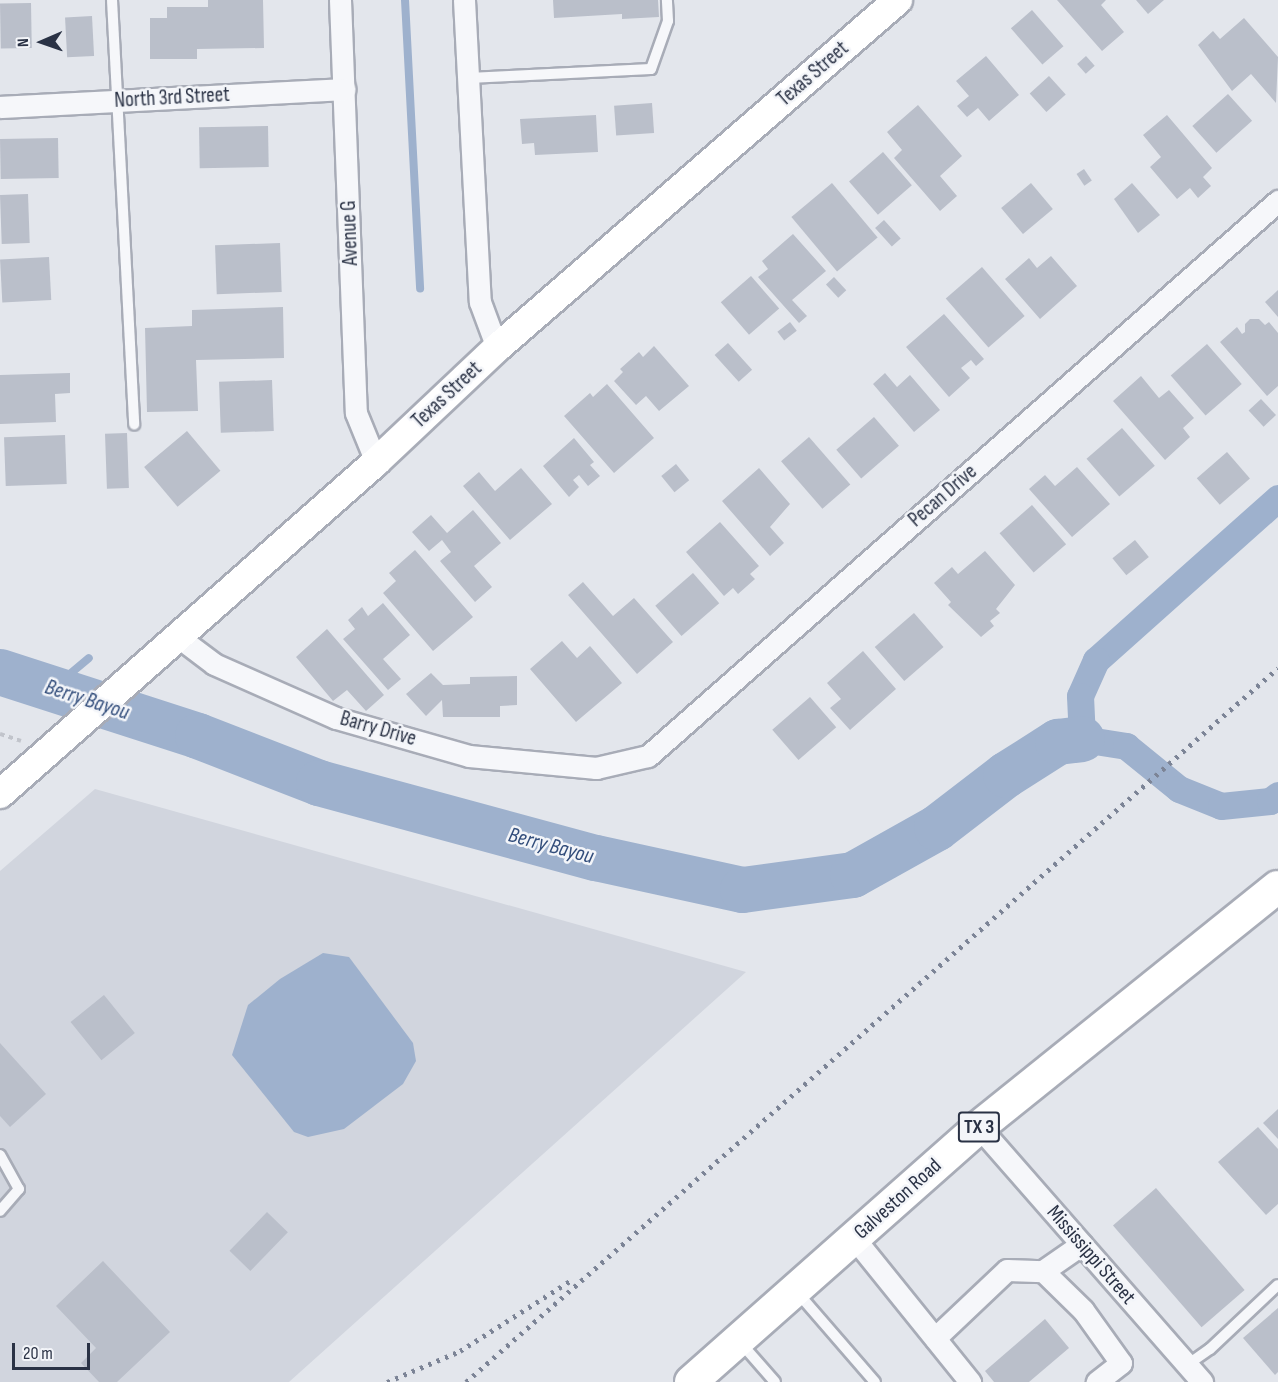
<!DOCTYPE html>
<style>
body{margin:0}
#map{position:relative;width:1278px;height:1382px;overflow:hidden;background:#e3e6ec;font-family:"Sofia Sans Condensed",sans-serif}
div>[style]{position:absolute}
.built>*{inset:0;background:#d1d5de}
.water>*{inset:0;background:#9eb1cd}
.stream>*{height:8px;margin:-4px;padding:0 4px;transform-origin:4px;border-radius:4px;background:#9eb1cd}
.canal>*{height:27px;margin:-13.5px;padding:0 13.5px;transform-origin:13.5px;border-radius:13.5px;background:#9eb1cd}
.river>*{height:46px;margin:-23px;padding:0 23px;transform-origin:23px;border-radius:23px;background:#9eb1cd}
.building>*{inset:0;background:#babfca;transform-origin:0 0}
.path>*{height:4px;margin-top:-2px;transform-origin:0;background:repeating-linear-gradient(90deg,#c1c4cb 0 4.5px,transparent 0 9px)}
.roads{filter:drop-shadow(2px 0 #a8acb7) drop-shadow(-2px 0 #a8acb7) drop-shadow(0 2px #a8acb7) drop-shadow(0 -2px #a8acb7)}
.lane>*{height:10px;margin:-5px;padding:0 5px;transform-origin:5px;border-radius:5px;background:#f6f7fa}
.street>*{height:21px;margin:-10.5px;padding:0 10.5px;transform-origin:10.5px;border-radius:10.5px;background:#f6f7fa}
.secondary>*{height:28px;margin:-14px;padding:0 14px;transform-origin:14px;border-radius:14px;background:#fff}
.primary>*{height:32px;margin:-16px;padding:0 16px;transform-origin:16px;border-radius:16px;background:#fff}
.rail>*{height:4.5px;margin-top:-2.25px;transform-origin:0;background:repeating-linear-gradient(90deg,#7c8496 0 3px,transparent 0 9px)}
span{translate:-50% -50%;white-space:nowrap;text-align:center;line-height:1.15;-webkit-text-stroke:5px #f3f5f9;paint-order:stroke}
.shield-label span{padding:2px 4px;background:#f3f5f9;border:2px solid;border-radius:4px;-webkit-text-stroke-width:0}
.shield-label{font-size:20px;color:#2a3245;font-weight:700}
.street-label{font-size:21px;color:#2a3245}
.water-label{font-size:22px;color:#324d7b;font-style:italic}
.north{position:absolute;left:12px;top:12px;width:60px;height:60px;-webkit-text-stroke:4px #f3f5f9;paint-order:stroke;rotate:268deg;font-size:16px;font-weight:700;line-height:24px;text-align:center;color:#2a3245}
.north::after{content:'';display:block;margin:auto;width:21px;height:27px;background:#2a3245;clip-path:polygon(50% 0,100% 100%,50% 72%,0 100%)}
.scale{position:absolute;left:12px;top:1343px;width:78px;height:27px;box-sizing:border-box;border:3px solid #2a3245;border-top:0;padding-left:8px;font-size:18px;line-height:21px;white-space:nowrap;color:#2a3245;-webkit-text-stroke:4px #f3f5f9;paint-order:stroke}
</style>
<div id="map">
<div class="built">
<i style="clip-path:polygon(95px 789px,746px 972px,289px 1382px,0 1382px,0 871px)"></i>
</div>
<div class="water">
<i style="clip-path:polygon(323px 953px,349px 957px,413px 1043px,416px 1061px,403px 1084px,344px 1129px,308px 1137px,294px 1132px,232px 1055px,248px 1005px,280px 979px)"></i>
</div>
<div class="stream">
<i style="left:405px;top:0;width:289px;rotate:87deg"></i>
<i style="left:52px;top:689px;width:48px;rotate:-40deg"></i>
</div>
<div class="canal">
<i style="left:1278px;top:498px;width:244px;rotate:138.3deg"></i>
<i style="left:1096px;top:660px;width:39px;rotate:114deg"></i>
<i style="left:1080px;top:696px;width:43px;rotate:87.3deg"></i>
<i style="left:1082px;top:739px;width:45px;rotate:9deg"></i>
<i style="left:1126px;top:746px;width:68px;rotate:39.1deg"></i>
<i style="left:1179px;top:789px;width:45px;rotate:22deg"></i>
<i style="left:1221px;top:806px;width:49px;rotate:-5.8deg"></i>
<i style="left:1270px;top:801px;width:10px;rotate:-37deg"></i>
</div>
<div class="river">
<i style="left:0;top:672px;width:208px;rotate:17.9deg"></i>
<i style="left:198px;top:736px;width:130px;rotate:21.2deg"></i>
<i style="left:319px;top:783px;width:287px;rotate:15.2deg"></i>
<i style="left:596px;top:858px;width:150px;rotate:12.3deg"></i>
<i style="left:743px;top:890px;width:111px;rotate:-7.8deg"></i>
<i style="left:853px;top:875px;width:96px;rotate:-29.2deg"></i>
<i style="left:937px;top:828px;width:87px;rotate:-37.5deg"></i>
<i style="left:1006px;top:775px;width:62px;rotate:-32.4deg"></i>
<i style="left:1058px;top:742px;width:24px;rotate:-7deg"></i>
</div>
<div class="building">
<i style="clip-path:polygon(208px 0,263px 0,264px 48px,197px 49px,197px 59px,150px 59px,150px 18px,167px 18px,167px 7px,208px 7px)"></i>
<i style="clip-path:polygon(553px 0,658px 0,659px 17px,622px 19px,622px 14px,554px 18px)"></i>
<i style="clip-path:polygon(1057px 0,1106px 0,1101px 5px,1124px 32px,1102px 51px)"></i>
<i style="clip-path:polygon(1136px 0,1164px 0,1148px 14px)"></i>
<i style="left:31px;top:3px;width:45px;height:31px;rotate:89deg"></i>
<i style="left:1032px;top:10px;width:48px;height:28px;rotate:49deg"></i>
<i style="left:92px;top:16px;width:40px;height:27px;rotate:87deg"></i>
<i style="clip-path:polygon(1244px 18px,1278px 57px,1276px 103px,1251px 74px,1232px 91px,1198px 45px,1213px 31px,1220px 39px)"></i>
<i style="clip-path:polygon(986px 56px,1019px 95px,989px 121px,978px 108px,967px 117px,957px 106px,969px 96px,956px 81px)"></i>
<i style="left:1086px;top:56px;width:13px;height:12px;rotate:48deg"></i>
<i style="left:1049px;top:76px;width:25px;height:26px;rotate:48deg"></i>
<i style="left:1228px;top:94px;width:36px;height:48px;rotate:48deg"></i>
<i style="left:652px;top:103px;width:30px;height:38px;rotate:86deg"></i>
<i style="clip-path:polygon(918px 105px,962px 156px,940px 176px,957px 196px,940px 211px,894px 158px,902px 150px,887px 132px)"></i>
<i style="clip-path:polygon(596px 115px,598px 152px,535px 155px,534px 143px,522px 144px,520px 119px)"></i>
<i style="clip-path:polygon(1167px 115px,1212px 168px,1203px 177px,1211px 186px,1198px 198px,1190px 188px,1177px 199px,1150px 167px,1161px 157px,1143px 135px)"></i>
<i style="left:268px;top:126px;width:41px;height:69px;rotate:89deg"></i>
<i style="left:58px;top:138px;width:40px;height:58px;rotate:89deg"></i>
<i style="left:883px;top:152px;width:44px;height:45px;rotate:49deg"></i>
<i style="left:1084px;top:169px;width:14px;height:9px;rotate:56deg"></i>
<i style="left:832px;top:183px;width:71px;height:53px;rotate:50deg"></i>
<i style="left:1031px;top:183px;width:34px;height:39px;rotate:50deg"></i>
<i style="clip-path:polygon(1132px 183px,1160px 215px,1138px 233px,1114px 199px)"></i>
<i style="left:28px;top:194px;width:49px;height:28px;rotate:88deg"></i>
<i style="left:884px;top:220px;width:25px;height:12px;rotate:48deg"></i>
<i style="clip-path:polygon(793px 234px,826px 271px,792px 300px,807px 316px,799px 323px,758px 277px,768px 269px,762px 261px)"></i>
<i style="left:280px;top:243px;width:49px;height:65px;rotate:88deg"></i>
<i style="clip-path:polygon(1051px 256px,1077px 286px,1040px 319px,1005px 279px,1029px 258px,1037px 268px)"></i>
<i style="left:49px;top:257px;width:43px;height:49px;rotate:87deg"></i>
<i style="left:982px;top:267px;width:65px;height:48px;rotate:49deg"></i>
<i style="left:751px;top:276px;width:43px;height:40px;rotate:49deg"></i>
<i style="left:834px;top:277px;width:18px;height:11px;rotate:47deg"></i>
<i style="clip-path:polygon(1278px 290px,1278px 317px,1265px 302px)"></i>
<i style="clip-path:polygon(283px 307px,284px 358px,196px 360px,198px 411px,147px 412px,145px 328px,192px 326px,192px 310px)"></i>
<i style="clip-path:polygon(944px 314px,984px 359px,976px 366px,971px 360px,961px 368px,970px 378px,949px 397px,906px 347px)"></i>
<i style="clip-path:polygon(1250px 319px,1259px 319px,1265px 325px,1269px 322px,1278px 333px,1278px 386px,1267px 396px,1220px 342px,1237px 327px,1242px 334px,1245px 332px,1245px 324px)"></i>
<i style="left:790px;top:322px;width:11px;height:16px;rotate:52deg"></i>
<i style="left:728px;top:343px;width:36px;height:18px;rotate:48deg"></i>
<i style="left:1207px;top:344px;width:53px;height:48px;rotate:49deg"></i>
<i style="clip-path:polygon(654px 346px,689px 386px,659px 411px,646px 396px,636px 405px,614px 381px,623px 372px,620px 369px,639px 352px,643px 357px)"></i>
<i style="clip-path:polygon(70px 373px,70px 393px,55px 394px,56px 422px,0 424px,0 375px)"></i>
<i style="clip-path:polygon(885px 373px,897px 387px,910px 375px,940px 410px,914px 432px,873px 384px)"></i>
<i style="clip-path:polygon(1141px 376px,1159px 398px,1169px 390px,1194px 418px,1183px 428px,1190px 437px,1165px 460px,1113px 401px)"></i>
<i style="left:272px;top:380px;width:51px;height:53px;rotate:88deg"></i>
<i style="clip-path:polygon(607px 384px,654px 438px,614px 473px,564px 416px,590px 393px,593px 397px)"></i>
<i style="left:1261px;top:399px;width:22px;height:17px;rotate:47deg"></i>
<i style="left:874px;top:417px;width:38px;height:50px;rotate:49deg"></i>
<i style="left:1122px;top:428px;width:50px;height:47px;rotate:49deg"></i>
<i style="left:187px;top:431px;width:52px;height:56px;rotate:50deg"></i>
<i style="left:127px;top:433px;width:55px;height:22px;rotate:88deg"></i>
<i style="left:65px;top:435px;width:49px;height:61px;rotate:88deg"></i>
<i style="left:809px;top:437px;width:63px;height:37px;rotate:49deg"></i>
<i style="clip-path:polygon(574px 438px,594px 462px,590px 465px,600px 476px,588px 486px,579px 475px,573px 480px,579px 487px,569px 497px,543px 466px)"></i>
<i style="left:1227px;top:452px;width:35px;height:40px;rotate:49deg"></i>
<i style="left:676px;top:464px;width:21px;height:19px;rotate:51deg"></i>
<i style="clip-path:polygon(1077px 467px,1110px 504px,1072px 537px,1029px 489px,1045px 475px,1055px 486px)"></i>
<i style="clip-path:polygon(521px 468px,552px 504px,510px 540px,463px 486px,479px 472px,495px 491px)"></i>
<i style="clip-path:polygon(759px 468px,790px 504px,770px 527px,784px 543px,770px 556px,722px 501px)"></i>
<i style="left:1032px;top:505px;width:52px;height:43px;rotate:49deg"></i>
<i style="clip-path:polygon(473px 510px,501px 543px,474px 566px,492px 587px,475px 602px,440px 561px,451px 552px,442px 540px,429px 551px,412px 532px,431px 515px,447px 533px)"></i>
<i style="clip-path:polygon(720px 522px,759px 566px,750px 574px,755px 579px,738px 594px,733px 588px,724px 596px,686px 552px)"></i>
<i style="left:1135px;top:540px;width:22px;height:29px;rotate:51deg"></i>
<i style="clip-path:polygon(415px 550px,473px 617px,433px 651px,383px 593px,396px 581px,389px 573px)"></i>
<i style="clip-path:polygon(985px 551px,1015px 585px,996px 609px,1000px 613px,990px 621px,994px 626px,981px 637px,948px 605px,951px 602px,934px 583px,952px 567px,958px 574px)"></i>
<i style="left:693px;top:573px;width:40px;height:50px;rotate:49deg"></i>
<i style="clip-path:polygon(583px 582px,613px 616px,634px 598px,673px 642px,637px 674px,568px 595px)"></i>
<i style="clip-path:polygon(383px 603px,410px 635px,383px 659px,401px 679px,388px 690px,343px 639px,355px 629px,348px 620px,362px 607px,368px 616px)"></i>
<i style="left:914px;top:613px;width:45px;height:52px;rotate:49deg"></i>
<i style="clip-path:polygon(327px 629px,384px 695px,366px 711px,347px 690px,333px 701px,296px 657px)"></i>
<i style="clip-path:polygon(562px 641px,577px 658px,590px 646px,622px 683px,576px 722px,530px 669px)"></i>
<i style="clip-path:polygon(863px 651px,896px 689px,850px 730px,830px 708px,841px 699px,827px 683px)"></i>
<i style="clip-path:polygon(431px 673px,443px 685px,470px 684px,470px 677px,517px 676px,517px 705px,500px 706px,500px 717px,443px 717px,442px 700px,426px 716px,406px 694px)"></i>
<i style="left:810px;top:697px;width:40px;height:50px;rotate:49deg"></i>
<i style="left:104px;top:995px;width:49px;height:43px;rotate:51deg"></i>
<i style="clip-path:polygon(0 1043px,46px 1094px,10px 1127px,0 1116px)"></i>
<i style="clip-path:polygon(1278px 1109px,1278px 1139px,1263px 1123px)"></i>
<i style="clip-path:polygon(1258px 1127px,1278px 1149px,1278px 1204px,1266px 1215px,1218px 1162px)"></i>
<i style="left:1156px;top:1188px;width:135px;height:57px;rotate:49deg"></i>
<i style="left:267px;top:1212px;width:29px;height:54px;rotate:44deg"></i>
<i style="clip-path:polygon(103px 1261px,170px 1332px,117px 1382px,99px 1382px,81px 1363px,96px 1348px,56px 1306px)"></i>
<i style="clip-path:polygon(1278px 1308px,1278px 1372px,1275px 1375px,1243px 1338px)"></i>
<i style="clip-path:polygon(1045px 1319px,1069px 1348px,1029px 1382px,994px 1382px,985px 1371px)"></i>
</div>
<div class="path">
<i style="left:0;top:734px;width:22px;rotate:18deg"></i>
</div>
<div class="roads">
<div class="lane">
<i style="left:112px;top:0;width:425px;rotate:87deg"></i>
<i style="left:469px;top:78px;width:182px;rotate:-2.8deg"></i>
<i style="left:651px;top:69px;width:51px;rotate:-70.5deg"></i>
<i style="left:668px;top:21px;width:21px;rotate:-93deg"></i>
<i style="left:0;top:1155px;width:39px;rotate:61deg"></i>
<i style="left:19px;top:1189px;width:29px;rotate:131deg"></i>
<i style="left:797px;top:1292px;width:119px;rotate:49.1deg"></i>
<i style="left:740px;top:1342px;width:53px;rotate:48.8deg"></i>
<i style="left:1187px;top:1365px;width:28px;rotate:-35deg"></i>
<i style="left:1210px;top:1349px;width:93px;rotate:-43.3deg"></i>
</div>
<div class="street">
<i style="left:340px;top:0;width:413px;rotate:87.8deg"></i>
<i style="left:356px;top:413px;width:53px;rotate:67.8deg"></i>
<i style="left:464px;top:0;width:302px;rotate:87deg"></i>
<i style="left:480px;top:302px;width:49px;rotate:69.7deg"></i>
<i style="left:0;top:107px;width:345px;rotate:-3deg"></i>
<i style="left:177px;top:636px;width:46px;rotate:37.1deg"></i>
<i style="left:214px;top:664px;width:133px;rotate:23.9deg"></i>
<i style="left:336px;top:718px;width:138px;rotate:15.9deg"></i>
<i style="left:469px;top:756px;width:128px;rotate:5.4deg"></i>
<i style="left:596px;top:768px;width:53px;rotate:-13deg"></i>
<i style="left:648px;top:756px;width:840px;rotate:-41.38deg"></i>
<i style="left:979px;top:1127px;width:339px;rotate:48.8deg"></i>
<i style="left:854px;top:1238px;width:185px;rotate:51.1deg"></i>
<i style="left:1043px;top:1271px;width:47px;rotate:-34.7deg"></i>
<i style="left:935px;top:1338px;width:99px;rotate:-43.4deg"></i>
<i style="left:1007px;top:1270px;width:36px;rotate:2deg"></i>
<i style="left:1043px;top:1271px;width:56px;rotate:44.3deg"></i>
<i style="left:1083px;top:1310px;width:65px;rotate:54.4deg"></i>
<i style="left:1121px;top:1363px;width:31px;rotate:142deg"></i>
</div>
<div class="secondary">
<i style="left:0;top:794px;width:502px;rotate:-41.44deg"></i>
<i style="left:376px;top:462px;width:166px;rotate:-43.3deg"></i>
<i style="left:497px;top:348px;width:531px;rotate:-40.95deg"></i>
</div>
<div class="primary">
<i style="left:691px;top:1382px;width:385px;rotate:-41.5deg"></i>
<i style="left:979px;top:1127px;width:383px;rotate:-38.8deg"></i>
</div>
</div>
<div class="rail">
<i style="left:387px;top:1382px;width:79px;rotate:-23deg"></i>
<i style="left:460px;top:1351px;width:130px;rotate:-32.5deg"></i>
<i style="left:466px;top:1382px;width:1081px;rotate:-41.33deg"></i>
</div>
<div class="shield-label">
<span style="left:979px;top:1127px">TX 3</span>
</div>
<div class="street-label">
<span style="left:813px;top:74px;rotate:-41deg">Texas Street</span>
<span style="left:172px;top:98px;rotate:-3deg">North 3rd Street</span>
<span style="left:350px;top:233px;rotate:-92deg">Avenue G</span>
<span style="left:447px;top:395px;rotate:-43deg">Texas Street</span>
<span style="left:943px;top:496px;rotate:-41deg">Pecan Drive</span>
<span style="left:378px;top:729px;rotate:16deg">Barry Drive</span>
<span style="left:898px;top:1199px;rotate:-42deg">Galveston Road</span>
<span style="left:1091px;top:1255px;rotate:49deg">Mississippi Street</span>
</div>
<div class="water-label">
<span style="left:87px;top:700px;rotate:18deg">Berry Bayou</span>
<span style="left:551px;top:846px;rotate:15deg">Berry Bayou</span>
</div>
<div class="north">N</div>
<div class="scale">20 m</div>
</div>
